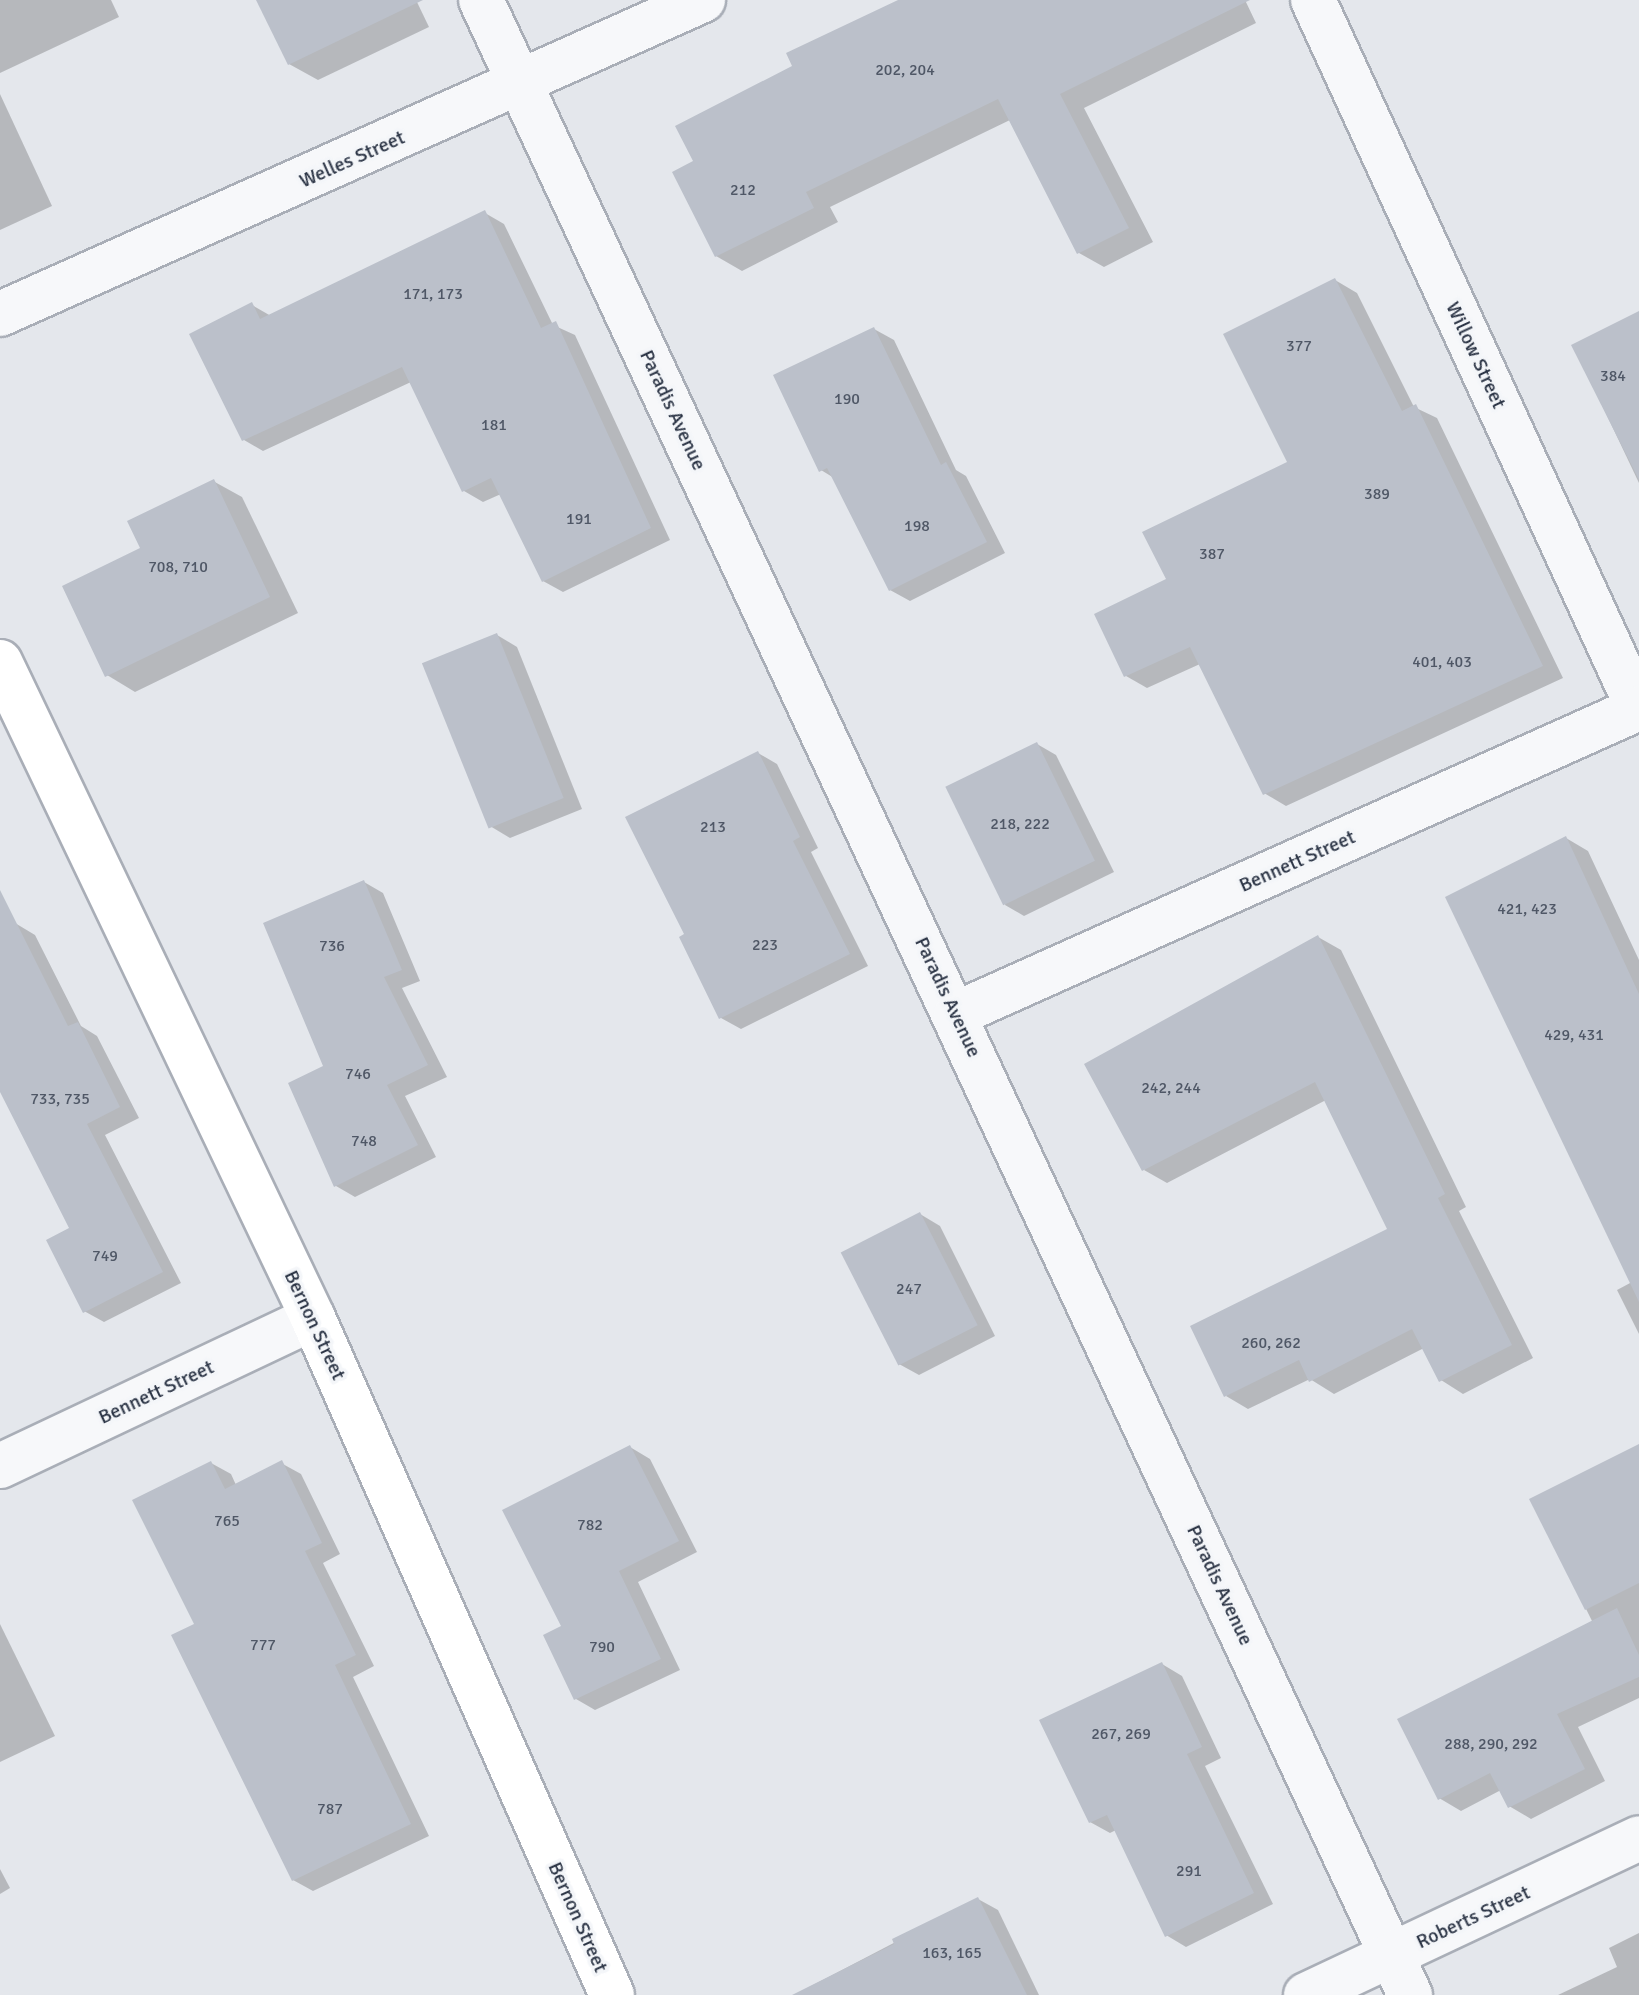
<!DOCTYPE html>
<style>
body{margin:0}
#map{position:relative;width:1639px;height:1995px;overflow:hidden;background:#e4e7ec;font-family:Signika,sans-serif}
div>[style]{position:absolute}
.shadow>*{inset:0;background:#0003}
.building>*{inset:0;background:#bbc0ca;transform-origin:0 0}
.roads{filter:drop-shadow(2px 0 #a9aeb7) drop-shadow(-2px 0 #a9aeb7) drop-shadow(0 2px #a9aeb7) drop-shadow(0 -2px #a9aeb7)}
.street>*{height:44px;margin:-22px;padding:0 22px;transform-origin:22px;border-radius:22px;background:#f7f8fa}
.secondary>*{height:44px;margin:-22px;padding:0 22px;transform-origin:22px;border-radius:22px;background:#fff}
span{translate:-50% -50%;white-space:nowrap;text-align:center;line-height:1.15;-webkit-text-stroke:7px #f4f6f9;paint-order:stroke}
.number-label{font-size:16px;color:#4f5766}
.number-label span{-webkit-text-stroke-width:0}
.street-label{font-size:20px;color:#2b3445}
</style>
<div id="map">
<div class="shadow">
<i style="clip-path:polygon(0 0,111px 0,119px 17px,0 73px)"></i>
<i style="clip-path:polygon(259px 0,416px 0,429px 27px,318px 80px,289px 64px)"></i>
<i style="clip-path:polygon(902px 0,1245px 0,1256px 23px,1084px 108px,1153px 242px,1104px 267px,1079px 253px,1010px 120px,830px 207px,838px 222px,742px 271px,716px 256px,695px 161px,795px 67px)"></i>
<i style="clip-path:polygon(0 94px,52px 206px,0 230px)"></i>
<i style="clip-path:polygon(485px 213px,504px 224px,553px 325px,575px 335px,670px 540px,563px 592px,543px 581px,501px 494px,483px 502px,464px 491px,411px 382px,263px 451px,244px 440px,252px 305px,271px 316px)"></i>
<i style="clip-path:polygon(1335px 280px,1357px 293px,1414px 407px,1437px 418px,1563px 678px,1286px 806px,1264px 793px,1200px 664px,1147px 688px,1126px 676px,1168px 580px,1290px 463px)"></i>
<i style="clip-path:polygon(1639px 314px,1639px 483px,1574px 346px)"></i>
<i style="clip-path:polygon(874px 329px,894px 340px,956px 470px,966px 476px,1005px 553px,910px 601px,890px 590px,834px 478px,821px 470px)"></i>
<i style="clip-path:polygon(213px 481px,242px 497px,298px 613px,135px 692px,107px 675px,142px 549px)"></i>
<i style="clip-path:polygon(497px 635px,517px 647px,582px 809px,510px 838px,490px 826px)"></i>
<i style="clip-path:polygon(1037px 744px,1056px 755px,1114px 872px,1024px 916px,1005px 905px)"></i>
<i style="clip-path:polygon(758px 753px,777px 764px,818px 848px,811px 852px,868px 966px,741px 1029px,721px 1018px,687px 935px)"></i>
<i style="clip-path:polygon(1566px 838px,1588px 851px,1639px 960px,1639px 1334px,1617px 1290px,1632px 1282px)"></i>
<i style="clip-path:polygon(364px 882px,383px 893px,420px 981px,402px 988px,447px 1077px,405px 1096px,436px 1157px,355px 1197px,336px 1186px,326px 1067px)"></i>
<i style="clip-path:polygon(15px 923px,35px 935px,81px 1026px,97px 1036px,139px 1118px,105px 1135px,181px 1283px,104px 1322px,84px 1311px,72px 1229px,0 1087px,0 931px)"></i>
<i style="clip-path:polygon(1318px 937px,1341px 950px,1466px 1207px,1459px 1211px,1533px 1358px,1463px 1394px,1441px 1380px,1424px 1348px,1334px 1394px,1310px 1379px,1248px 1409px,1226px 1396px,1389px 1230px,1326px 1100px,1167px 1183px,1144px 1170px)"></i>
<i style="clip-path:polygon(920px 1214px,940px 1226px,995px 1336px,919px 1375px,899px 1364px)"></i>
<i style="clip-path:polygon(1639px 1446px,1639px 1698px,1578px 1727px,1605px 1781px,1531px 1819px,1509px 1806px,1501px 1790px,1461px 1811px,1439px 1798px,1593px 1623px,1532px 1500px)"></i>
<i style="clip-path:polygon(630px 1447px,650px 1459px,697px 1552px,638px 1582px,680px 1670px,595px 1710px,576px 1699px,564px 1627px)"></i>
<i style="clip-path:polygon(211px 1463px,231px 1474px,236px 1485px,281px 1463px,301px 1474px,340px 1554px,323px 1563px,374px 1666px,353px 1677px,429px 1836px,313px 1891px,293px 1880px,197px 1625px)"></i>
<i style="clip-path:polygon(0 1624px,55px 1736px,0 1762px)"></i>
<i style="clip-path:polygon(1162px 1664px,1182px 1676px,1221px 1758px,1205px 1766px,1273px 1904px,1186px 1947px,1166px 1935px,1116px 1830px,1110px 1833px,1090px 1822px)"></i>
<i style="clip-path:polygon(0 1869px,10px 1888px,0 1894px)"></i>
<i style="clip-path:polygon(978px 1899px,998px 1910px,1039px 1995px,794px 1995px)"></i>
<i style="clip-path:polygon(1639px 1933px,1639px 1995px,1558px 1995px,1617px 1967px,1609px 1948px)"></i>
</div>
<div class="building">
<i style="clip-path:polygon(256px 0,423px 0,288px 65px)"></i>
<i style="clip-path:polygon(898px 0,1250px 0,1060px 94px,1129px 228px,1077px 254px,998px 99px,806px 192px,814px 208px,715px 257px,672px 172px,693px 161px,675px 126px,792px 66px,786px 53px)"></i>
<i style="clip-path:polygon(485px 210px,541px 328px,556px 321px,651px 528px,542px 582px,491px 478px,462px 492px,402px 367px,242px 441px,189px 334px,252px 302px,260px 319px)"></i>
<i style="clip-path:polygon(1335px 278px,1402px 411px,1416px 404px,1543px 666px,1263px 795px,1190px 647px,1124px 677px,1094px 614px,1166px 579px,1142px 532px,1287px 462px,1223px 334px)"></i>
<i style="clip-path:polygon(1639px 311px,1639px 480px,1571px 345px)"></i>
<i style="clip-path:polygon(874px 327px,941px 465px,946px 462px,987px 542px,889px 591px,827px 468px,819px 472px,773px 375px)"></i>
<i style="clip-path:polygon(214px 479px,270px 597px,105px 677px,62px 586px,140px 548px,127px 521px)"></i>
<i style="left:497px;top:633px;width:178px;height:81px;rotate:68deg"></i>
<i style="left:1037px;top:742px;width:132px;height:102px;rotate:64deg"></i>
<i style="clip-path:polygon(758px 751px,800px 837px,793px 841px,850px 954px,719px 1019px,679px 937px,684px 934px,625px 817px)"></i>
<i style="clip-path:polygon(1566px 836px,1639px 994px,1639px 1302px,1445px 897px)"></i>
<i style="clip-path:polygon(364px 880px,402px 970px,384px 977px,428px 1065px,387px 1085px,418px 1145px,334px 1187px,288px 1083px,323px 1066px,263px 923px)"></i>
<i style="clip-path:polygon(0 890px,68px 1026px,78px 1022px,120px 1107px,87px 1124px,163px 1272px,83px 1313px,46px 1240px,69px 1228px,0 1092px)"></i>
<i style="clip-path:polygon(1318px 935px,1445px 1194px,1438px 1198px,1512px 1345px,1439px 1382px,1412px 1329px,1309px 1382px,1299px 1360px,1224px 1397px,1190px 1326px,1387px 1229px,1315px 1082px,1142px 1171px,1084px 1064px)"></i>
<i style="left:920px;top:1212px;width:127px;height:89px;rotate:63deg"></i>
<i style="clip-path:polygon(1639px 1444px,1639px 1583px,1585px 1610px,1529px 1499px)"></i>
<i style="clip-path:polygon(630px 1445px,679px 1541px,619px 1571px,661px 1659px,574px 1700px,543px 1635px,561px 1626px,502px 1510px)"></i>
<i style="clip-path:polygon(282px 1460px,322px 1543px,305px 1551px,356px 1655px,335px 1665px,411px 1824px,292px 1881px,171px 1635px,194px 1624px,132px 1500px,211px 1461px,225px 1489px)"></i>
<i style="clip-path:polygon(1617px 1608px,1639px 1655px,1639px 1677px,1557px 1714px,1585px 1769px,1508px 1808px,1490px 1773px,1438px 1800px,1397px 1719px)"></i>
<i style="clip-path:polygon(1162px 1662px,1202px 1747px,1187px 1754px,1254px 1893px,1165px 1937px,1107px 1815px,1089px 1823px,1039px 1720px)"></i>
<i style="clip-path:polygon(978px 1897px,1027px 1995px,792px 1995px,894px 1944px,892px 1939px)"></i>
</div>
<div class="roads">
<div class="street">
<i style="left:481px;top:0;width:2201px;rotate:65.03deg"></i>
<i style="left:1313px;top:0;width:781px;rotate:65.34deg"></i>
<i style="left:0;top:314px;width:770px;rotate:-24.07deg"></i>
<i style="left:956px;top:1014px;width:748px;rotate:-24.13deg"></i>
<i style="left:0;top:1466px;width:346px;rotate:-25.3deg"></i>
<i style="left:1306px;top:1995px;width:368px;rotate:-25.2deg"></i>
</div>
<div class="secondary">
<i style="left:0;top:662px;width:727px;rotate:64.49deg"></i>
<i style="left:313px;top:1318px;width:740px;rotate:66.17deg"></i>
</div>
</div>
<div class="number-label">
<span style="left:905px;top:70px">202, 204</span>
<span style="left:743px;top:190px">212</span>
<span style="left:433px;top:294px">171, 173</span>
<span style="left:1299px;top:346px">377</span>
<span style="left:1613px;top:376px">384</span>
<span style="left:847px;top:399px">190</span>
<span style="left:494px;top:425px">181</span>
<span style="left:1377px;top:494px">389</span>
<span style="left:579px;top:519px">191</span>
<span style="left:917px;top:526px">198</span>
<span style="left:1212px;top:554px">387</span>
<span style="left:178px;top:567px">708, 710</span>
<span style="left:1442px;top:662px">401, 403</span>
<span style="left:1020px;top:824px">218, 222</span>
<span style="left:713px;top:827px">213</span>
<span style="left:1527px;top:909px">421, 423</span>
<span style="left:765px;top:945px">223</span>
<span style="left:332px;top:946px">736</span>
<span style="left:1574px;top:1035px">429, 431</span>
<span style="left:358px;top:1074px">746</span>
<span style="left:1171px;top:1088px">242, 244</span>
<span style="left:60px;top:1099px">733, 735</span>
<span style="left:364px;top:1141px">748</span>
<span style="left:105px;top:1256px">749</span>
<span style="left:909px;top:1289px">247</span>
<span style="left:1271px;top:1343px">260, 262</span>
<span style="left:227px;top:1521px">765</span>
<span style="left:590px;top:1525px">782</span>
<span style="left:263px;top:1645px">777</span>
<span style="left:602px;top:1647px">790</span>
<span style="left:1121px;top:1734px">267, 269</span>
<span style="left:1491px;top:1744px">288, 290, 292</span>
<span style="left:330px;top:1809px">787</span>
<span style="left:1189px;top:1871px">291</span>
<span style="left:952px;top:1953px">163, 165</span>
</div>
<div class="street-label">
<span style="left:352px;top:159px;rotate:-24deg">Welles Street</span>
<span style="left:1476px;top:355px;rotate:65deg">Willow Street</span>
<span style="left:673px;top:410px;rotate:65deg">Paradis Avenue</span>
<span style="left:1297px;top:861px;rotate:-24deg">Bennett Street</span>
<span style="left:948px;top:997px;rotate:65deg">Paradis Avenue</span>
<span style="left:315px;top:1325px;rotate:65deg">Bernon Street</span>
<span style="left:156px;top:1392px;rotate:-25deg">Bennett Street</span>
<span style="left:1220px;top:1585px;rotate:65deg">Paradis Avenue</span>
<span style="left:578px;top:1917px;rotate:66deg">Bernon Street</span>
<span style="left:1473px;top:1917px;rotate:-25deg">Roberts Street</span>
</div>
</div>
